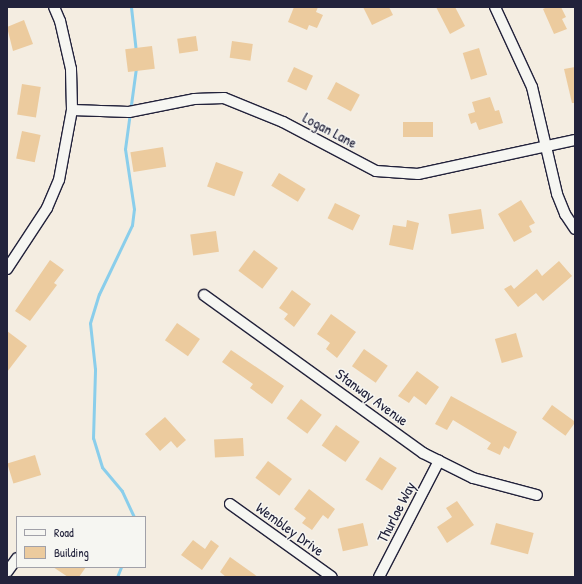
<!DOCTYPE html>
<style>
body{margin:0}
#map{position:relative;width:582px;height:584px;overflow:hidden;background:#f4ede1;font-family:"Patrick Hand",sans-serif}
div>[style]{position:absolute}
.stream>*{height:3px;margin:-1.5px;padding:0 1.5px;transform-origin:1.5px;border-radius:1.5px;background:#8aceeb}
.building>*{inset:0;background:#eccb9e;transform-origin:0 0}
.roads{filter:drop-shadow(1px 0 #22223b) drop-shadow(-1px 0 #22223b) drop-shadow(0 1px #22223b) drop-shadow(0 -1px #22223b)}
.street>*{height:10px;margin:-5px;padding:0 5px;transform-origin:5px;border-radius:5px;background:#f6f6f2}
span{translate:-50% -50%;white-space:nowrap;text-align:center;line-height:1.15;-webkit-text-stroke:3px #f6f6f2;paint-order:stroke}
.street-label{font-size:15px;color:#22223b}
.frame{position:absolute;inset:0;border:8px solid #22223b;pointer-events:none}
.legend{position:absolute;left:16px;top:516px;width:130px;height:52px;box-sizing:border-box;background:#f6f6f2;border:1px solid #a1a1a9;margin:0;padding:5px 7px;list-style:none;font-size:12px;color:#22223b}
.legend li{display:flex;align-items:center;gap:8px;height:20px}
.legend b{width:20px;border:1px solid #a1a1a9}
</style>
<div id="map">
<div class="stream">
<i style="left:131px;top:7px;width:45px;rotate:83.7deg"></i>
<i style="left:134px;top:517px;width:29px;rotate:-115deg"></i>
<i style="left:122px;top:491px;width:31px;rotate:-130deg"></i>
<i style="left:102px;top:467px;width:30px;rotate:-107deg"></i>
<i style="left:93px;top:438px;width:69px;rotate:-88.3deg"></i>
<i style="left:95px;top:369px;width:46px;rotate:-96.2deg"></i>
<i style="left:90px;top:323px;width:30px;rotate:-73deg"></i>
<i style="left:99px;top:294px;width:76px;rotate:-64.4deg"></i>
<i style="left:132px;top:225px;width:16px;rotate:-83deg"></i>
<i style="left:134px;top:209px;width:61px;rotate:-98.5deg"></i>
<i style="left:125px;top:149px;width:82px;rotate:-82.3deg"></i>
<i style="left:117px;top:577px;width:11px;rotate:-68deg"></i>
</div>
<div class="building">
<i style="clip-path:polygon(294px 7px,318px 7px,316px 12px,323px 15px,317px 28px,309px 25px,307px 30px,288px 22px)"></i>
<i style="clip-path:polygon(363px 7px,389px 7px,393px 15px,372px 25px)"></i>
<i style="clip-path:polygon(436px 7px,455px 7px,465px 26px,450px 34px)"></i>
<i style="clip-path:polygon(547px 7px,561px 7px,566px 17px,562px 19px,567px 29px,554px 34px,543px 9px)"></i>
<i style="clip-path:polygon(24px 20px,33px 44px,13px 51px,7px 27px)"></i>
<i style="left:196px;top:36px;width:15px;height:19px;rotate:82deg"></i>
<i style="left:232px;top:41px;width:21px;height:17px;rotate:8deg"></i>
<i style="left:152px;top:46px;width:23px;height:27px;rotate:83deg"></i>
<i style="left:479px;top:48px;width:28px;height:17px;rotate:73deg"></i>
<i style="left:294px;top:67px;width:21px;height:16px;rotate:25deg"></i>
<i style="clip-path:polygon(575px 67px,575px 103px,572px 103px,564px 69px)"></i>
<i style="left:336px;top:82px;width:27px;height:19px;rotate:28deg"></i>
<i style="left:22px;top:84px;width:19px;height:31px;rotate:9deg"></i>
<i style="clip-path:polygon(490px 97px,495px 111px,499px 110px,503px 123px,479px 130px,476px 122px,471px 124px,468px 114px,475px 112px,472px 102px)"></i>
<i style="left:403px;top:122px;width:30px;height:15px"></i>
<i style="left:22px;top:131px;width:19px;height:28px;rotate:12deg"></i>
<i style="left:163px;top:147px;width:20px;height:33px;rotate:81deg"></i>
<i style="left:216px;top:162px;width:29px;height:26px;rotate:20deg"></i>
<i style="left:279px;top:173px;width:31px;height:15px;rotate:31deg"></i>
<i style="clip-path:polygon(521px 200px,535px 223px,529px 226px,532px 232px,514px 242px,498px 214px)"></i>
<i style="left:335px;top:203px;width:28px;height:17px;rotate:26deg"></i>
<i style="left:481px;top:209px;width:20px;height:33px;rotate:81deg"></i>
<i style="clip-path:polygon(407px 220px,419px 223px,413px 250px,389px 245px,393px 225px,406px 227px)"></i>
<i style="left:216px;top:231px;width:21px;height:26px;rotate:82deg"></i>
<i style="left:254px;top:250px;width:30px;height:26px;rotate:37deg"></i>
<i style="clip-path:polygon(50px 260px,64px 270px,54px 283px,57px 285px,30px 321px,15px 311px)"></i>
<i style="clip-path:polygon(559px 261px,572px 276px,543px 301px,536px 293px,518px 307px,504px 289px,511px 285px,514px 289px,537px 269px,542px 276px)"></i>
<i style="clip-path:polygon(292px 290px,311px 304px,294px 327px,284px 319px,288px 314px,279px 308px)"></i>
<i style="clip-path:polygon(331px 314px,356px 332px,337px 358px,326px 349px,330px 343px,317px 334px)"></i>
<i style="left:177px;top:323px;width:28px;height:21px;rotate:35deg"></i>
<i style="clip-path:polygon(7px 331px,27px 346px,7px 372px)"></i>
<i style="left:516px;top:333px;width:25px;height:22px;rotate:74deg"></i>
<i style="left:364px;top:349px;width:29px;height:21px;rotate:35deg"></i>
<i style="clip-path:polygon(231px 350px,284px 386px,272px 404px,250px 388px,253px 384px,222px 362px)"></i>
<i style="clip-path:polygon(417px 371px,439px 387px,426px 405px,414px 396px,409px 403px,398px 396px)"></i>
<i style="clip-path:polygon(451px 396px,517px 432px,509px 449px,504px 446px,500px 455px,487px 449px,491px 443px,453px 420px,447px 430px,435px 424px)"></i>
<i style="left:301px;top:399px;width:26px;height:24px;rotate:37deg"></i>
<i style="left:552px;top:405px;width:29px;height:17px;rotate:36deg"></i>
<i style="clip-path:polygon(165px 417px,186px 440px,177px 448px,171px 441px,160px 451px,145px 434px)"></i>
<i style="left:336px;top:425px;width:29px;height:25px;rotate:35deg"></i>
<i style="left:243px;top:438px;width:18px;height:29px;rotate:87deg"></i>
<i style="left:35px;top:455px;width:21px;height:29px;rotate:73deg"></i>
<i style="left:380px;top:457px;width:20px;height:27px;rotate:33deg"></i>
<i style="left:268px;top:461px;width:30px;height:21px;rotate:37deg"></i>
<i style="clip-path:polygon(309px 489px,335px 509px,328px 519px,323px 515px,312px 530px,302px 523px,306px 518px,294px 509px)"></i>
<i style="clip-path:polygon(457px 501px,474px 525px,447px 543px,437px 527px,452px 517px,446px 508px)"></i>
<i style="left:363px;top:523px;width:23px;height:26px;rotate:77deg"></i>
<i style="left:496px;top:523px;width:39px;height:22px;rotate:15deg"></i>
<i style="clip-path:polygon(193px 540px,205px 549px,211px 540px,219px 546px,202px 570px,181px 555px)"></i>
<i style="clip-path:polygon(230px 557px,258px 577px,226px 577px,220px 572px)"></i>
<i style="clip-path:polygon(53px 567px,86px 567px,79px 577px,68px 577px)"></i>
</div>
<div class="roads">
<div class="street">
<i style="left:495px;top:7px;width:88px;rotate:65.2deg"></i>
<i style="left:532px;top:87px;width:110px;rotate:76.8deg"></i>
<i style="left:557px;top:194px;width:22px;rotate:68deg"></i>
<i style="left:565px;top:214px;width:18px;rotate:56deg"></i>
<i style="left:72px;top:110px;width:57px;rotate:2deg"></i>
<i style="left:129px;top:112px;width:66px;rotate:-11.3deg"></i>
<i style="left:194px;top:99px;width:30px;rotate:-2deg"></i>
<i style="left:224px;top:98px;width:64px;rotate:22.1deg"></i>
<i style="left:283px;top:122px;width:105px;rotate:27.8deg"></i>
<i style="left:376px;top:171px;width:42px;rotate:4.1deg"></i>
<i style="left:418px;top:174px;width:161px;rotate:-12.2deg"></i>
<i style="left:7px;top:269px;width:73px;rotate:-56.7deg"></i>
<i style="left:47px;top:208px;width:30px;rotate:-67deg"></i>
<i style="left:59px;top:180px;width:71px;rotate:-79.5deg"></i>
<i style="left:72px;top:110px;width:41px;rotate:-91.4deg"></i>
<i style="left:71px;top:69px;width:49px;rotate:-102.9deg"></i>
<i style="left:60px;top:21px;width:15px;rotate:-113deg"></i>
<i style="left:204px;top:295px;width:270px;rotate:35.8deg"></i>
<i style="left:423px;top:453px;width:56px;rotate:26.6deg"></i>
<i style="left:473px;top:478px;width:66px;rotate:14.9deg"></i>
<i style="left:230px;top:504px;width:125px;rotate:35.6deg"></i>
<i style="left:7px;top:572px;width:17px;rotate:-54deg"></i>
<i style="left:379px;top:577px;width:131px;rotate:-62.7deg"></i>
</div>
</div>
<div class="street-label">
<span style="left:330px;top:130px;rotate:28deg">Logan Lane</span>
<span style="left:372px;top:397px;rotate:36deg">Stanway Avenue</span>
<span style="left:396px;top:512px;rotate:-63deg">Thurloe Way</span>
<span style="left:290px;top:529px;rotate:36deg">Wembley Drive</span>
</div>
<div class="frame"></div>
<ul class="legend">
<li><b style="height:5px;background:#f6f6f2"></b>Road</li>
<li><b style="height:11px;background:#eccb9e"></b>Building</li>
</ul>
</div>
